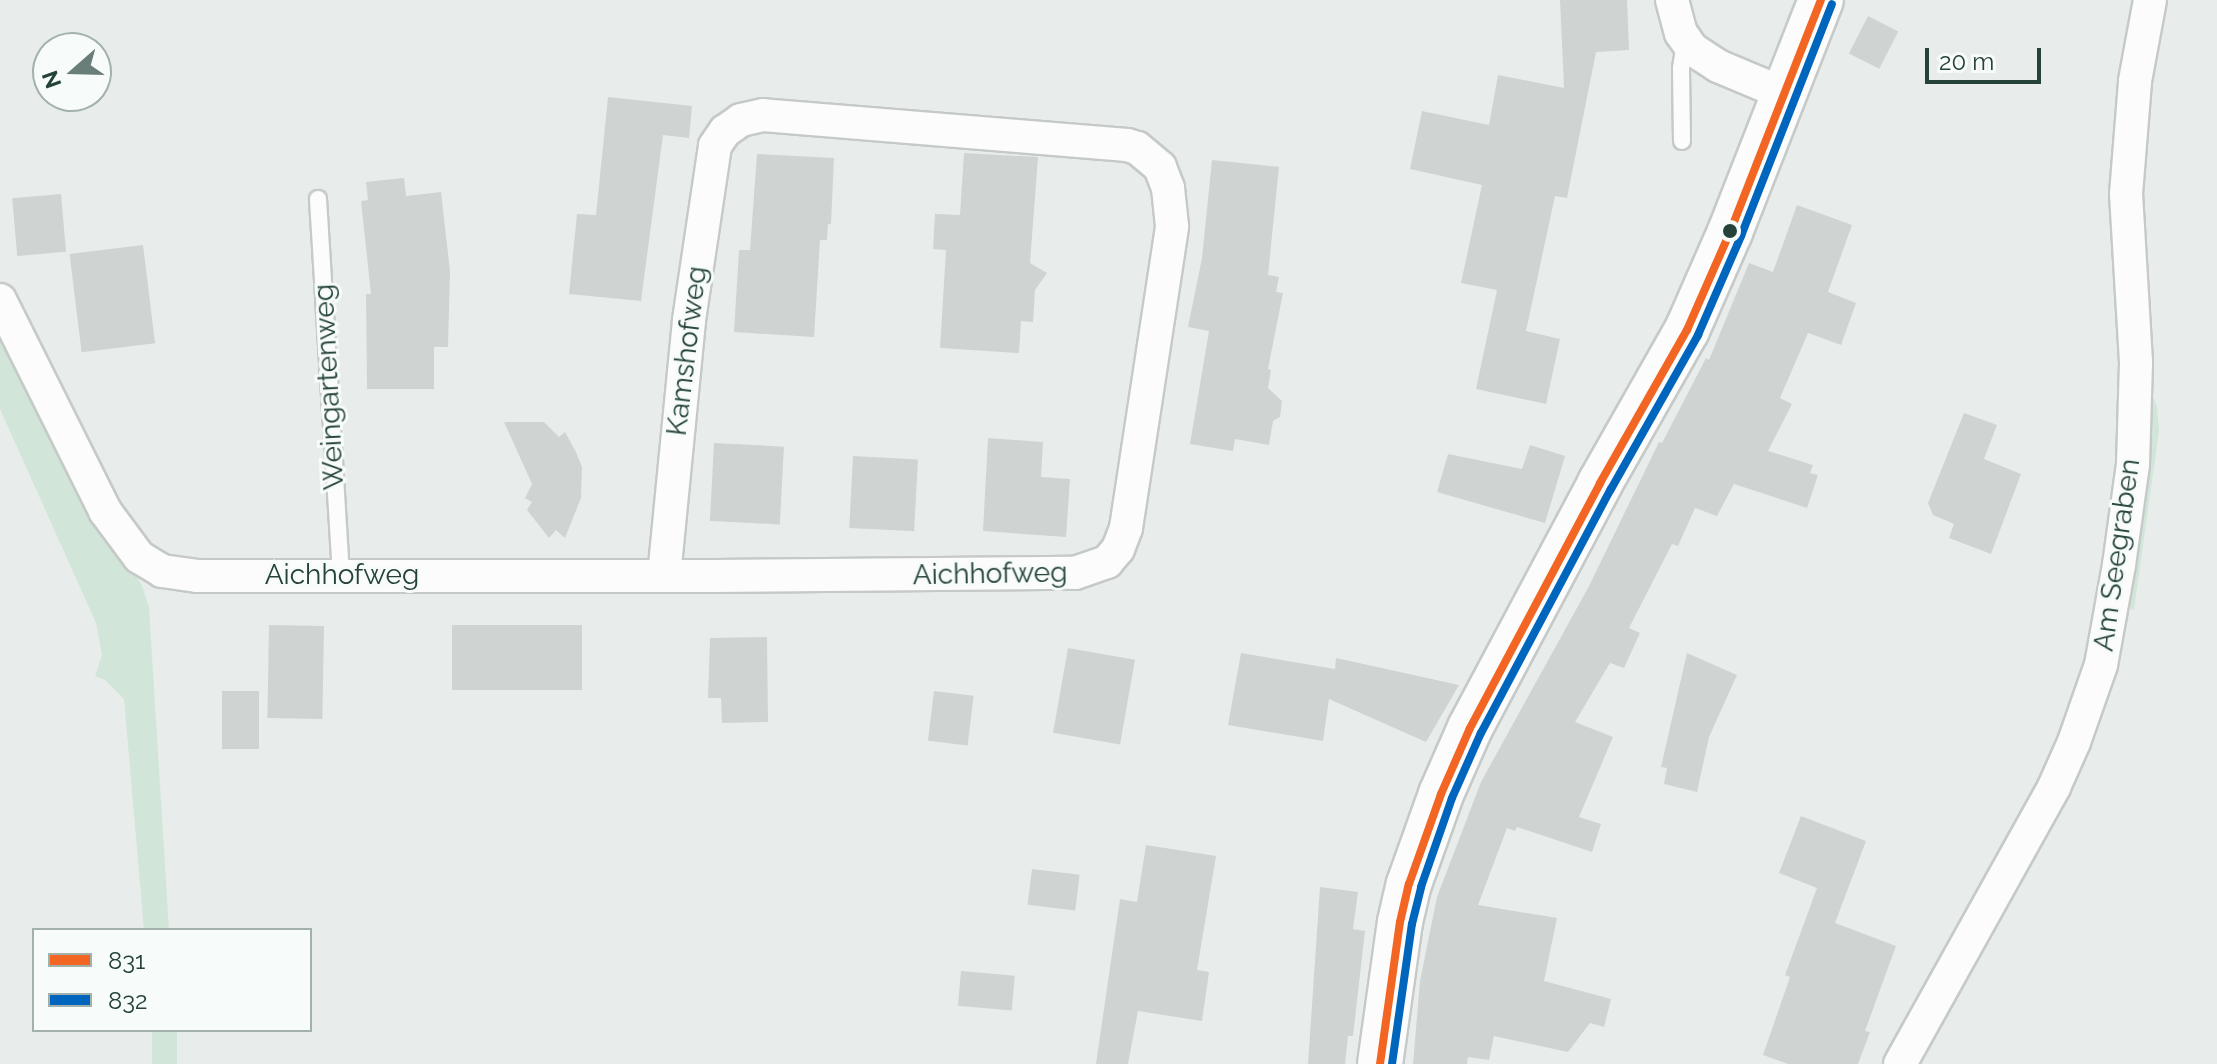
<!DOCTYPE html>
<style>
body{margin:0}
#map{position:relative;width:2217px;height:1064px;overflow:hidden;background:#e8edeb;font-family:Raleway,sans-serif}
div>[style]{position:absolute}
.green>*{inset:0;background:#d1e6d8;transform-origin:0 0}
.building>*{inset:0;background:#cfd4d2;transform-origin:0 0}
.roads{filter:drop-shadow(2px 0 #c5cac8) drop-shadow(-2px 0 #c5cac8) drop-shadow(0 2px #c5cac8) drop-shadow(0 -2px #c5cac8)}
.service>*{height:16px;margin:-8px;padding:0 8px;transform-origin:8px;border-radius:8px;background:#fcfcfc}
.minor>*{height:32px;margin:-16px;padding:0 16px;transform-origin:16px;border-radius:16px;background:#fcfcfc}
.secondary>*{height:44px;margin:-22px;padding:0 22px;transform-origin:22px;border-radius:22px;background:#fcfcfc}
.bus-1>*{height:8px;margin:-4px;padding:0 4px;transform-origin:4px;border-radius:4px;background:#f26522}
.bus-2>*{height:8px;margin:-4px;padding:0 4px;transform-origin:4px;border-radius:4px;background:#0065bd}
.dots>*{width:22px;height:22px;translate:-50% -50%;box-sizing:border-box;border:4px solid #f7fbf9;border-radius:50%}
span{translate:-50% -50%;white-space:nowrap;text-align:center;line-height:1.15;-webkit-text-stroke:6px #f7fbf9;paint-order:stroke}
.street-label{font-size:28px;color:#24423a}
.legend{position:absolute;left:32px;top:928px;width:280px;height:104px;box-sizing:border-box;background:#f7fbf9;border:2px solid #a3b1ad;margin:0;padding:10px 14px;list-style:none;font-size:24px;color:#24423a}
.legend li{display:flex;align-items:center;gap:16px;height:40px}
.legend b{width:40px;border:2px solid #a3b1ad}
.north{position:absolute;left:32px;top:32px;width:80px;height:80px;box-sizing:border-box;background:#f7fbf9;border:2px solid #a3b1ad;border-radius:50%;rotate:250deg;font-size:22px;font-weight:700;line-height:32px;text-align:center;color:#24423a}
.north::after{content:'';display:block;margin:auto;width:28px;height:36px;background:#697e78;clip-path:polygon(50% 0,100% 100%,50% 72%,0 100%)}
.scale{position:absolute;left:1925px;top:48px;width:116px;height:36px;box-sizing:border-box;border:4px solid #24423a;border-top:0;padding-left:10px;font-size:24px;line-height:28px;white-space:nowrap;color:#24423a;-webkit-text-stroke:6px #f7fbf9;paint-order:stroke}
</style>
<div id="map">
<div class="green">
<i style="clip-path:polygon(0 325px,142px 586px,149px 607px,169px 930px,144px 930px,124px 699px,105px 680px,95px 676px,102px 655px,96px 623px,0 409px)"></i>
<i style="clip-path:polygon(2149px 387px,2157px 407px,2159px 431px,2134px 610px,2126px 607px,2150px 439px)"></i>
<i style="left:152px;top:1030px;width:25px;height:34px"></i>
</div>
<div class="building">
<i style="clip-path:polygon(1560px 0,1627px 0,1629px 50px,1596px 52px,1567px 198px,1555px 196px,1526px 331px,1560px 339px,1546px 404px,1476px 389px,1497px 290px,1461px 283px,1482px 185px,1410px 169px,1422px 111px,1489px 125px,1498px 75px,1564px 88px)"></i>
<i style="left:1868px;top:16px;width:34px;height:42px;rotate:27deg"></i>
<i style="clip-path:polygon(608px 97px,692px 106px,689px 138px,663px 135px,641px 301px,569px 294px,577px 214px,596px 215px)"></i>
<i style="clip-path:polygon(964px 153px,1038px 157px,1030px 263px,1047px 273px,1035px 290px,1033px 322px,1021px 321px,1019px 353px,940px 348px,946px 250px,933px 249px,935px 214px,960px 215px)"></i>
<i style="clip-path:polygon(757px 154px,834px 158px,831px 224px,828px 224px,827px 240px,820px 240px,814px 337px,734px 332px,739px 250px,750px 250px)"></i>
<i style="clip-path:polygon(1212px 160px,1279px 167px,1268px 275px,1279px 277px,1276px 292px,1283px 293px,1268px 369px,1271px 370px,1268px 388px,1282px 401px,1280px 417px,1273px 421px,1269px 445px,1235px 439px,1233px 451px,1190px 444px,1209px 331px,1188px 327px,1202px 258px)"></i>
<i style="clip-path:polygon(404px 178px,406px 196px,441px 192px,450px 271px,448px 347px,434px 347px,434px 389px,367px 389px,366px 294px,371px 294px,361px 201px,368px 200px,366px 182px)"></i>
<i style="left:61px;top:194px;width:58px;height:49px;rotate:85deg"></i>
<i style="clip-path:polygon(1797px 205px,1852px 225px,1828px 292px,1856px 303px,1841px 345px,1808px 333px,1780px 398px,1792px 404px,1768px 451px,1813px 465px,1810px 473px,1818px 475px,1807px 508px,1734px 484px,1717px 516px,1695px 508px,1678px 546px,1672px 544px,1629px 628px,1640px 633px,1624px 668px,1610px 663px,1575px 722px,1613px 737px,1579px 817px,1601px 824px,1592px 852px,1517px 827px,1515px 831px,1507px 828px,1478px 905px,1557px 918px,1544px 981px,1611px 999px,1604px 1027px,1590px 1023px,1568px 1052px,1494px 1036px,1489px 1060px,1468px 1057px,1467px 1064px,1413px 1064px,1420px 981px,1437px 897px,1481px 782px,1589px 586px,1659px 442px,1662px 443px,1706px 358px,1709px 360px,1749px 263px,1773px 272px)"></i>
<i style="left:143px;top:245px;width:99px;height:74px;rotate:83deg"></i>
<i style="clip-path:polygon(1964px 413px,1997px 425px,1984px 459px,2021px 474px,1991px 554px,1949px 538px,1954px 524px,1933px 515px,1928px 503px)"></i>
<i style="clip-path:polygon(504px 422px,544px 422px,559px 437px,565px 432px,576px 452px,582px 467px,581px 498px,565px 538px,556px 530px,549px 538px,527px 510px,532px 502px,525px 498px,532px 484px)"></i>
<i style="clip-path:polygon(988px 438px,1043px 442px,1041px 477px,1070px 479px,1066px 537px,983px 531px)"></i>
<i style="left:714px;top:443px;width:70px;height:78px;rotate:3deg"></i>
<i style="clip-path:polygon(1530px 445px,1565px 456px,1545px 523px,1437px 492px,1448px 454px,1522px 469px)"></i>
<i style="left:853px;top:456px;width:65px;height:72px;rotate:3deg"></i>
<i style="left:269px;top:625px;width:55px;height:93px;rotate:1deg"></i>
<i style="left:452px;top:625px;width:130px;height:65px"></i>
<i style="clip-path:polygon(767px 637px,768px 722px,722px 723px,721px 698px,708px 698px,710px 638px)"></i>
<i style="left:1068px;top:648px;width:68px;height:86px;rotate:10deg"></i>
<i style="clip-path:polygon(1241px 653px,1335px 669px,1336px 658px,1459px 685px,1426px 742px,1329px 699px,1323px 741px,1228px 725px)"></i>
<i style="clip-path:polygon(1687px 653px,1737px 675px,1709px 737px,1697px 792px,1664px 784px,1667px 768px,1661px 767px)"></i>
<i style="left:222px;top:691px;width:37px;height:58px"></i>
<i style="left:934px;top:691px;width:40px;height:50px;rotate:7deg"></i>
<i style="clip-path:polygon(1801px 816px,1866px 841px,1835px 923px,1896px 946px,1865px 1031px,1870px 1032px,1858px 1064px,1788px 1064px,1763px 1055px,1790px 977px,1785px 975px,1817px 888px,1779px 873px)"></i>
<i style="clip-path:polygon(1146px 845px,1216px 856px,1197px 970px,1209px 972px,1202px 1021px,1138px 1011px,1128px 1064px,1096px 1064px,1120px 899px,1137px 902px)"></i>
<i style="left:1032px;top:869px;width:48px;height:36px;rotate:7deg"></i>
<i style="clip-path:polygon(1320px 887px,1358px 892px,1353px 929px,1365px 931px,1353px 1036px,1348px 1036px,1345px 1064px,1308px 1064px)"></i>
<i style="left:961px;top:971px;width:54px;height:35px;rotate:5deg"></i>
</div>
<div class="roads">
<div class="service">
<i style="left:1682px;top:141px;width:73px;rotate:-90.8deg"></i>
<i style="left:1681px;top:68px;width:26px;rotate:-81deg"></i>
<i style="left:318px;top:199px;width:377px;rotate:86.5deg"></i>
</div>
<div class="minor">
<i style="left:1672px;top:0;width:34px;rotate:75deg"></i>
<i style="left:1681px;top:33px;width:19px;rotate:55deg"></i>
<i style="left:1692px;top:49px;width:31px;rotate:33deg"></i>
<i style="left:1718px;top:66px;width:73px;rotate:22.7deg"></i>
<i style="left:0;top:300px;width:236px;rotate:63.5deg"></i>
<i style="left:105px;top:511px;width:57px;rotate:53.5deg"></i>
<i style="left:139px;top:557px;width:27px;rotate:31deg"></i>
<i style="left:162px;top:571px;width:35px;rotate:8deg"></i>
<i style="left:197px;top:576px;width:517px"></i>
<i style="left:714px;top:576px;width:361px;rotate:-0.5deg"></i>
<i style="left:1075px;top:573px;width:34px;rotate:-19deg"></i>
<i style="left:1107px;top:562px;width:17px;rotate:-50deg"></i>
<i style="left:1118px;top:549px;width:22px;rotate:-69deg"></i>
<i style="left:1126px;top:528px;width:305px;rotate:-81.3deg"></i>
<i style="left:1172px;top:226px;width:38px;rotate:-96deg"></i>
<i style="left:1168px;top:188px;width:22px;rotate:-111deg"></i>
<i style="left:1160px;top:167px;width:30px;rotate:-140deg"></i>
<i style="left:1137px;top:148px;width:10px;rotate:-163deg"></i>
<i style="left:1127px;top:145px;width:365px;rotate:-175.3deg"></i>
<i style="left:763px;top:115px;width:23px;rotate:167deg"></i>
<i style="left:741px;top:120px;width:19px;rotate:145deg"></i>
<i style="left:725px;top:131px;width:18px;rotate:124deg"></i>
<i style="left:715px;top:146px;width:177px;rotate:98.5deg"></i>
<i style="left:689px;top:321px;width:255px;rotate:95.6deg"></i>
<i style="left:1900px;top:1064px;width:317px;rotate:-60.9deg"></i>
<i style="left:2054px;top:787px;width:49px;rotate:-66deg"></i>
<i style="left:2074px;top:742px;width:82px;rotate:-70.7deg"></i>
<i style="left:2101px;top:665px;width:102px;rotate:-79.8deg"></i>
<i style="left:2119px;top:565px;width:102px;rotate:-82.1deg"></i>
<i style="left:2133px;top:464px;width:102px;rotate:-88.3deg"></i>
<i style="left:2136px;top:362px;width:168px;rotate:-93.4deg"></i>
<i style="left:2126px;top:194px;width:113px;rotate:-85.4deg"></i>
<i style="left:2135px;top:81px;width:82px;rotate:-79.5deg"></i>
</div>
<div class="secondary">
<i style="left:1380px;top:1064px;width:143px;rotate:-82deg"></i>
<i style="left:1400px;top:922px;width:39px;rotate:-77deg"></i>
<i style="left:1409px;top:884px;width:96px;rotate:-70.4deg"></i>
<i style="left:1441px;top:794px;width:72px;rotate:-66.3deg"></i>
<i style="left:1470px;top:728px;width:277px;rotate:-62deg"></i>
<i style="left:1600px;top:483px;width:176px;rotate:-60.4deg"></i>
<i style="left:1687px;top:330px;width:107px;rotate:-66.3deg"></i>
<i style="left:1730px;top:232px;width:249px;rotate:-68.6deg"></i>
</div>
</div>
<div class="bus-1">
<i style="left:1380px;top:1064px;width:143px;rotate:-82deg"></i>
<i style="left:1400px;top:922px;width:39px;rotate:-77deg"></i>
<i style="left:1409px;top:884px;width:96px;rotate:-70.4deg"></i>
<i style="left:1441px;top:794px;width:72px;rotate:-66.3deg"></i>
<i style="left:1470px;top:728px;width:277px;rotate:-62deg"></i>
<i style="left:1600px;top:483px;width:176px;rotate:-60.4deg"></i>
<i style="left:1687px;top:330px;width:107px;rotate:-66.3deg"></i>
<i style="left:1730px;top:232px;width:249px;rotate:-68.6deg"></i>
</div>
<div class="bus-2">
<i style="left:1392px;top:1064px;width:141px;rotate:-81.9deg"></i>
<i style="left:1412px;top:924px;width:38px;rotate:-76deg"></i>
<i style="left:1421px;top:887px;width:94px;rotate:-70.8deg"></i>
<i style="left:1452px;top:798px;width:71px;rotate:-66deg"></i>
<i style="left:1481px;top:733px;width:276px;rotate:-62deg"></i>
<i style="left:1611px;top:489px;width:177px;rotate:-60.5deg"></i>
<i style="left:1698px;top:335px;width:108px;rotate:-66.5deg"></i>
<i style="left:1741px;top:236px;width:249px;rotate:-68.6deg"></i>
</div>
<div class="dots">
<i style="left:1730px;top:231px;background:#24423a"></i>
</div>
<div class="street-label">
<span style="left:687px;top:351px;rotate:-83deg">Kamshofweg</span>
<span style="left:329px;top:387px;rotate:-93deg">Weingartenweg</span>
<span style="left:2117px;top:555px;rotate:-82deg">Am Seegraben</span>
<span style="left:990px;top:574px;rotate:-1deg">Aichhofweg</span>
<span style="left:342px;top:575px">Aichhofweg</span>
</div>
<ul class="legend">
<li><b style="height:10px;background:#f26522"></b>831</li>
<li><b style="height:10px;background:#0065bd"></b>832</li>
</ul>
<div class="north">N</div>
<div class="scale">20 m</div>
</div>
